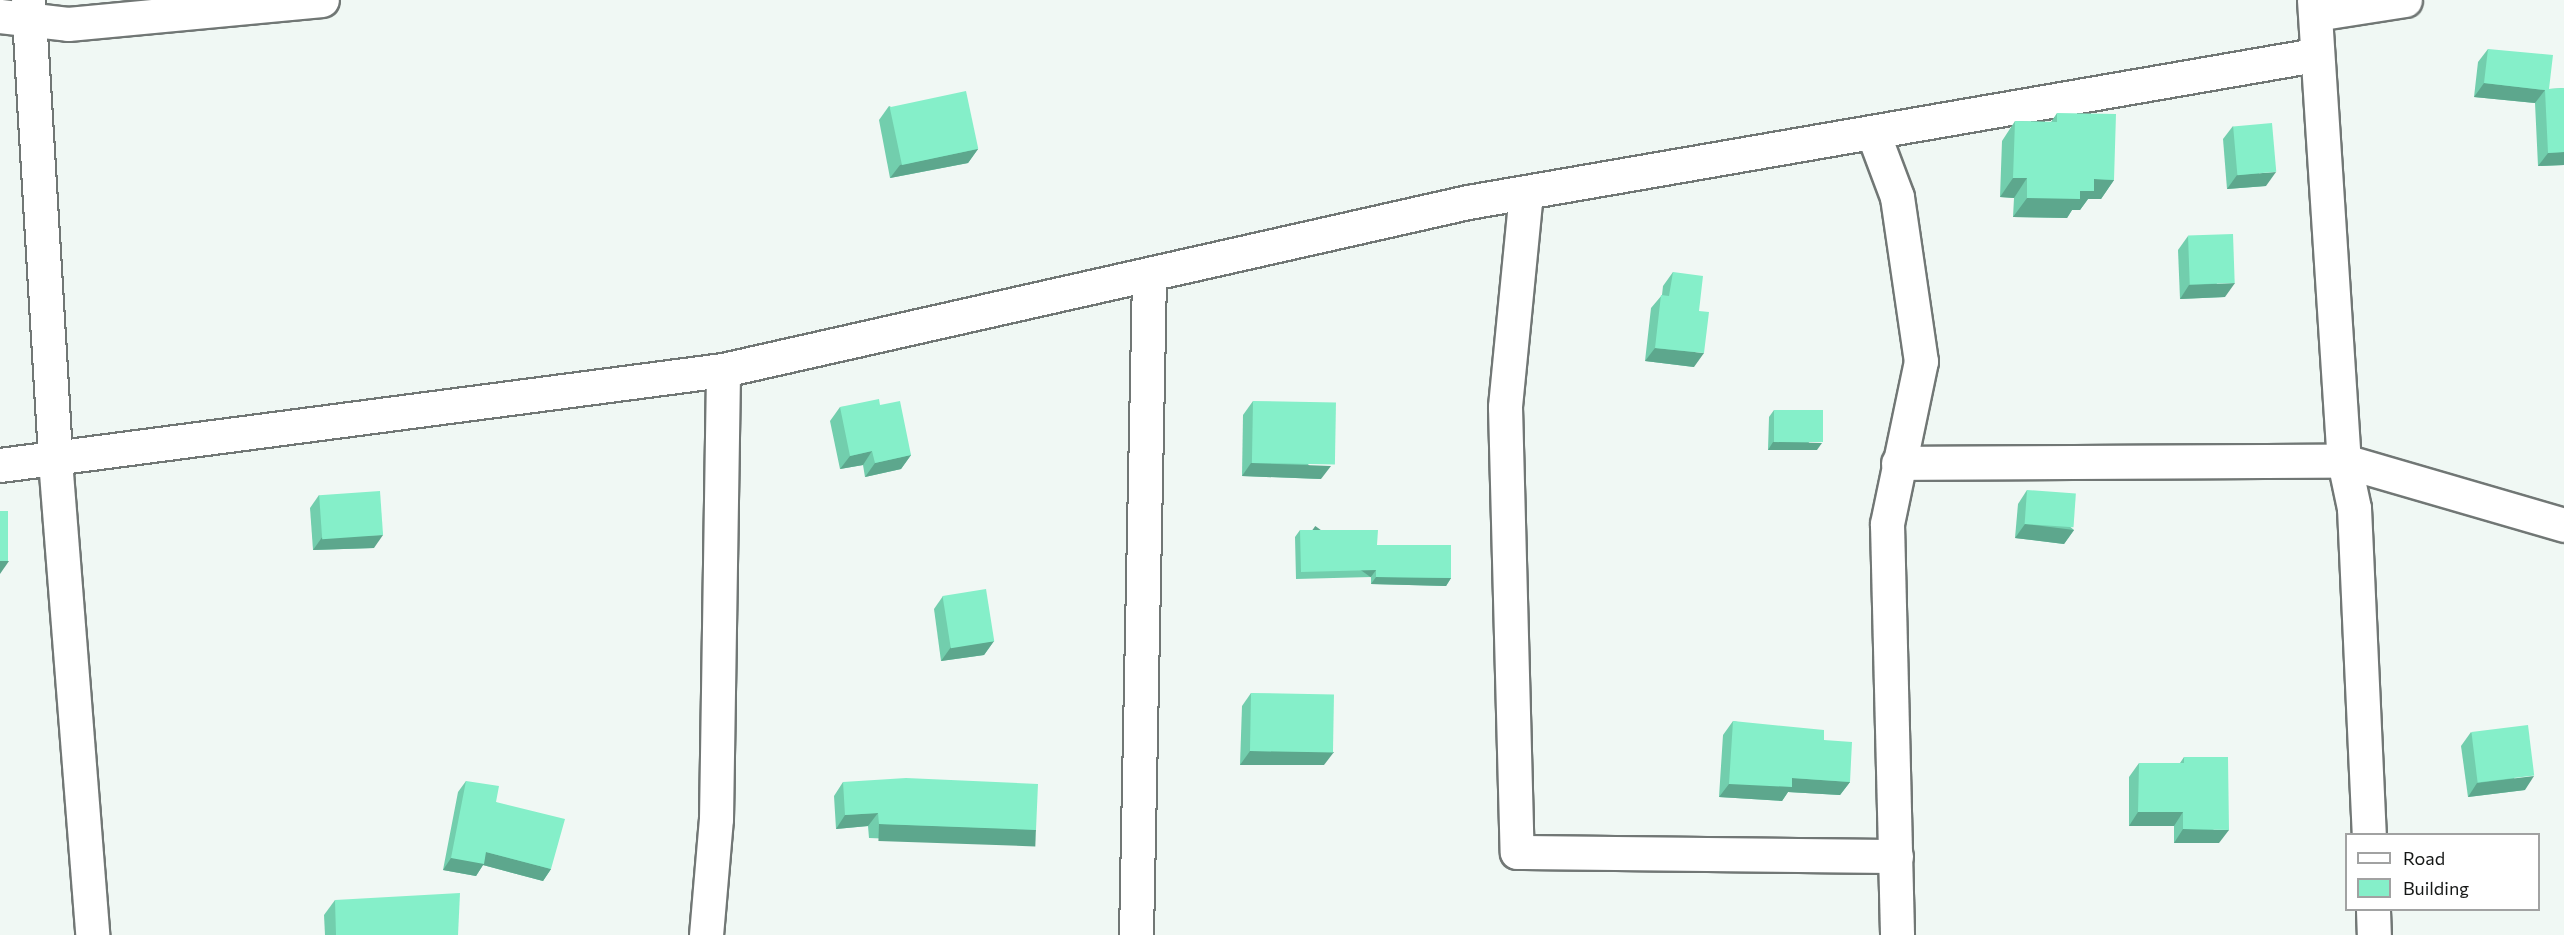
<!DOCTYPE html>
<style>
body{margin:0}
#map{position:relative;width:2564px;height:935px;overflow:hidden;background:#f0f8f4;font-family:Commissioner,sans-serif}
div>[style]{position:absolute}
.roads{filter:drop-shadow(2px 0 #717775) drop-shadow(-2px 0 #717775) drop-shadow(0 2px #717775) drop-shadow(0 -2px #717775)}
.minor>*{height:33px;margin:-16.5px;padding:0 16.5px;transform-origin:16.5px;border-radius:16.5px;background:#fff}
.wall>*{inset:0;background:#72cead}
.shaded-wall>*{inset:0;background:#5da78d;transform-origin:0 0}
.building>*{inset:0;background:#85efc9;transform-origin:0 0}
span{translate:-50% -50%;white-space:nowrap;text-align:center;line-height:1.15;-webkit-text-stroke:6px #fff;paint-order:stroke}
.legend{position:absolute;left:2345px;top:833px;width:195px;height:78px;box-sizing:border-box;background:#fff;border:2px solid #a1a2a2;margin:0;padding:8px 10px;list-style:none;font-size:18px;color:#151716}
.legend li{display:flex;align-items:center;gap:12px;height:30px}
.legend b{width:30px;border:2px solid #a1a2a2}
</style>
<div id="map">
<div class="roads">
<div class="minor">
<i style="left:28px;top:0;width:461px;rotate:86.6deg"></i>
<i style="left:55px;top:460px;width:476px;rotate:85.5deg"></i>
<i style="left:2314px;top:0;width:462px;rotate:86.3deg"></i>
<i style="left:2344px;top:461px;width:48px;rotate:78deg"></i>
<i style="left:2354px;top:508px;width:326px;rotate:87.4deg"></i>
<i style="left:2316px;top:14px;width:90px;rotate:-8.9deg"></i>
<i style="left:0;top:16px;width:68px;rotate:6.7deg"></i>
<i style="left:68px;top:24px;width:255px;rotate:-5.4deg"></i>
<i style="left:1873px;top:133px;width:68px;rotate:69.4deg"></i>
<i style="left:1897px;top:197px;width:166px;rotate:81.7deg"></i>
<i style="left:1921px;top:361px;width:167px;rotate:101.8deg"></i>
<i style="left:1887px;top:524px;width:411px;rotate:88.6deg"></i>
<i style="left:1526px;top:192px;width:216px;rotate:95.6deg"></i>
<i style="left:1505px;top:407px;width:445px;rotate:88.5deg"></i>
<i style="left:1517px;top:852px;width:379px;rotate:0.6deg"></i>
<i style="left:1898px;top:463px;width:446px;rotate:-0.3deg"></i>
<i style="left:2344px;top:461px;width:229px;rotate:16.2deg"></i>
<i style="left:0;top:465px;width:729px;rotate:-7.49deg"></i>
<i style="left:723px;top:370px;width:764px;rotate:-12.71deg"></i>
<i style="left:1468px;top:202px;width:860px;rotate:-9.85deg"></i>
<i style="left:2373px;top:910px;width:25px;rotate:88deg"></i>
<i style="left:706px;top:935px;width:116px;rotate:-85.1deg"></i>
<i style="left:716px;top:819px;width:449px;rotate:-89.1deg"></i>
<i style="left:1136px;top:935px;width:658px;rotate:-88.87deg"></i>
</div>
</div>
<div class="wall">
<i style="clip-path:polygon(2488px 49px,2549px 89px,2564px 88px,2564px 165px,2538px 166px,2535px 103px,2474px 97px,2478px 62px)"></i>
<i style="clip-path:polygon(889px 106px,978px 149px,968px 163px,890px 178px,879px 120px)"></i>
<i style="clip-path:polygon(2057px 113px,2114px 180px,2101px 199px,2088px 199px,2080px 210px,2072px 210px,2067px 218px,2013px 217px,2014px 198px,2000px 197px,2002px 141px,2015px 121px,2051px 122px)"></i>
<i style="clip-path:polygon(2233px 126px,2266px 186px,2227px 189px,2223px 139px)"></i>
<i style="clip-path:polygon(2188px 236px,2225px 297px,2180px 299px,2178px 250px)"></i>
<i style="clip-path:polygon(1673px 272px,1699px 311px,1694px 367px,1645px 361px,1651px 308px,1662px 295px,1663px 286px)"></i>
<i style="clip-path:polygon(1253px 401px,1321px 479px,1242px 476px,1243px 415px)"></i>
<i style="clip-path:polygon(880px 405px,911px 455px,901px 469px,865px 477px,863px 465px,840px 469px,830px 421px,840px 407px)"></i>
<i style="clip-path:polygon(1774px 410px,1817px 450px,1768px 450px,1769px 417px)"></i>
<i style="clip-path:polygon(2027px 490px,2074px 530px,2064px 544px,2015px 538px,2018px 504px)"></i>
<i style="clip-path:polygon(319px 495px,374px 548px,313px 550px,310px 508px)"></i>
<i style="clip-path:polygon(1300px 530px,1377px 545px,1451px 578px,1446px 586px,1371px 584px,1371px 577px,1296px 579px,1295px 537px)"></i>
<i style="clip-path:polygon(943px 596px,994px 641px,984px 655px,941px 661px,934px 609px)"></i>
<i style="clip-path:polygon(1251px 693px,1324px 765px,1240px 765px,1242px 706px)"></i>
<i style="clip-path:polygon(1733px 721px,1824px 740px,1850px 782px,1840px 795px,1788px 792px,1782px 801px,1719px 797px,1723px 735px)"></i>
<i style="clip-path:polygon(2471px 732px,2525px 790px,2468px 797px,2461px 746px)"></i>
<i style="clip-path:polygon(2184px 757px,2219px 843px,2174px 843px,2174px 826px,2129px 826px,2129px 777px,2139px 763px,2180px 763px)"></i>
<i style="clip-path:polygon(466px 781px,496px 802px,551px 869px,543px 881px,483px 865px,476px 876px,443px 870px,458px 792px)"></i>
<i style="clip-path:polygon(843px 782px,1036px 830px,1026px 844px,869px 838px,868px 826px,836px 829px,834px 796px)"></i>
<i style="clip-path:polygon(335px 900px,458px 935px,325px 935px,324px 915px)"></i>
</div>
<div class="shaded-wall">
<i style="clip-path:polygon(2484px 83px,2545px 90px,2535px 103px,2474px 97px)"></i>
<i style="clip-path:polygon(978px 149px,968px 163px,890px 178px,900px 165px)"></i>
<i style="clip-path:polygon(2564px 152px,2564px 165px,2538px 166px,2548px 153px)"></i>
<i style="clip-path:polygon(2276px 172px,2266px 186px,2227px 189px,2237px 175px)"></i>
<i style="clip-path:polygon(2013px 178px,2027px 178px,2014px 198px,2000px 197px)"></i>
<i style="clip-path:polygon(2094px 179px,2114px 180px,2101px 199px,2088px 199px,2080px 210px,2072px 210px,2067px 218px,2013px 217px,2027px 198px,2080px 191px)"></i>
<i style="clip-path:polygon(2235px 283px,2225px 297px,2180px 299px,2189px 285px)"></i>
<i style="clip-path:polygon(1655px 348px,1704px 353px,1694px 367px,1645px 361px)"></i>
<i style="clip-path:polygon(1773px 442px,1822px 443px,1817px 450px,1768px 450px)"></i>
<i style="clip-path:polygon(872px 451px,863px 465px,840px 469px,850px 456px)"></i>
<i style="clip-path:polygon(911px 455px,901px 469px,865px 477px,875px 463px)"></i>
<i style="clip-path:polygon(1251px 463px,1331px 466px,1321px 479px,1242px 476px)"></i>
<i style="clip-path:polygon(2025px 524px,2074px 530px,2064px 544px,2015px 538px)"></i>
<i style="clip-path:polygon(383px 535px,374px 548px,313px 550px,323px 536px)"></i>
<i style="clip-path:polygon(0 561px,9px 561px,0 574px)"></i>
<i style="left:1376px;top:570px;width:9px;height:75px;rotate:126deg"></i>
<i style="clip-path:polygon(1376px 577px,1451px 578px,1446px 586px,1371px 584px)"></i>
<i style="clip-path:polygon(994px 641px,984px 655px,941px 661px,951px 647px)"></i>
<i style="clip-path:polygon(1250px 751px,1334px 752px,1324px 765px,1240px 765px)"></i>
<i style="clip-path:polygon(2534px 776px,2525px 790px,2468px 797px,2477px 783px)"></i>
<i style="clip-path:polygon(1792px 778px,1850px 782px,1840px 795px,1788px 792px,1782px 801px,1719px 797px,1729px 784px)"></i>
<i style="clip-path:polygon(2138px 812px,2183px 812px,2174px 826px,2129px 826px)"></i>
<i style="clip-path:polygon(878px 813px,868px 826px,836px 829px,845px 815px)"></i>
<i style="left:879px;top:824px;width:157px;height:17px;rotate:2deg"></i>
<i style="clip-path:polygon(2183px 829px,2229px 830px,2219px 843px,2174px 843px)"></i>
<i style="clip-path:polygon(486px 852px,551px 869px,543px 881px,483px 865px,476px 876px,443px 870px,451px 858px)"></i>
</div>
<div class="building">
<i style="clip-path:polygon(2488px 49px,2553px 55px,2549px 89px,2564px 88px,2564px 152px,2548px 153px,2545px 90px,2484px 83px)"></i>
<i style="left:966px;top:91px;width:59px;height:78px;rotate:78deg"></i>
<i style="clip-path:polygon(2057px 113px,2116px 114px,2114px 180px,2094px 179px,2094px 191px,2080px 191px,2080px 199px,2027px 198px,2027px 178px,2013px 178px,2015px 121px,2057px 122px)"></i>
<i style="left:2272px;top:123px;width:49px;height:39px;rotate:85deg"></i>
<i style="left:2233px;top:234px;width:49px;height:45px;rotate:88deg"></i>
<i style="clip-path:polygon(1673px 272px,1703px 276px,1699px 311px,1709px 312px,1704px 353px,1655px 348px,1661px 295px,1669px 296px)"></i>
<i style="clip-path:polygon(879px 399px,880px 405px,900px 401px,911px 455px,875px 463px,872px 451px,850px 456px,840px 407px)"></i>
<i style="left:1253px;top:401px;width:83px;height:62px;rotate:1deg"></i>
<i style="left:1774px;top:410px;width:49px;height:32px"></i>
<i style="left:2027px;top:490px;width:49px;height:34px;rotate:4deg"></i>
<i style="left:380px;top:491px;width:44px;height:61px;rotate:86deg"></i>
<i style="left:0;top:511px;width:8px;height:50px"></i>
<i style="clip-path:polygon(1300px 530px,1378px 530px,1377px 545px,1451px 545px,1451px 578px,1376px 577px,1376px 570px,1301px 572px)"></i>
<i style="left:986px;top:589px;width:53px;height:44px;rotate:81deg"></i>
<i style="left:1251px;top:693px;width:83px;height:58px;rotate:1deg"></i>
<i style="clip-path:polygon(1733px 721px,1824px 730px,1824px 740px,1852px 742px,1850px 782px,1792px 778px,1792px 787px,1729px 784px)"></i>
<i style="left:2528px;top:725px;width:51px;height:57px;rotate:83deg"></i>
<i style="clip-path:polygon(2184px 757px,2228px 757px,2229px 830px,2183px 829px,2183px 812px,2138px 812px,2139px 763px,2184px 763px)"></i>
<i style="clip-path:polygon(906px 778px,1038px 784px,1036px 830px,879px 824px,878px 813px,845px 815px,843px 782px)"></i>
<i style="clip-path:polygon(466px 781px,499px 786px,496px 802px,565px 819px,551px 869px,486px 852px,484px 864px,451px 858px)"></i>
<i style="clip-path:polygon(460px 893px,458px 935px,336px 935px,335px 900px)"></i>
</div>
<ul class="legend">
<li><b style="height:8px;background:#fff"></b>Road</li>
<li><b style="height:16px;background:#85efc9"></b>Building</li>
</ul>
</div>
